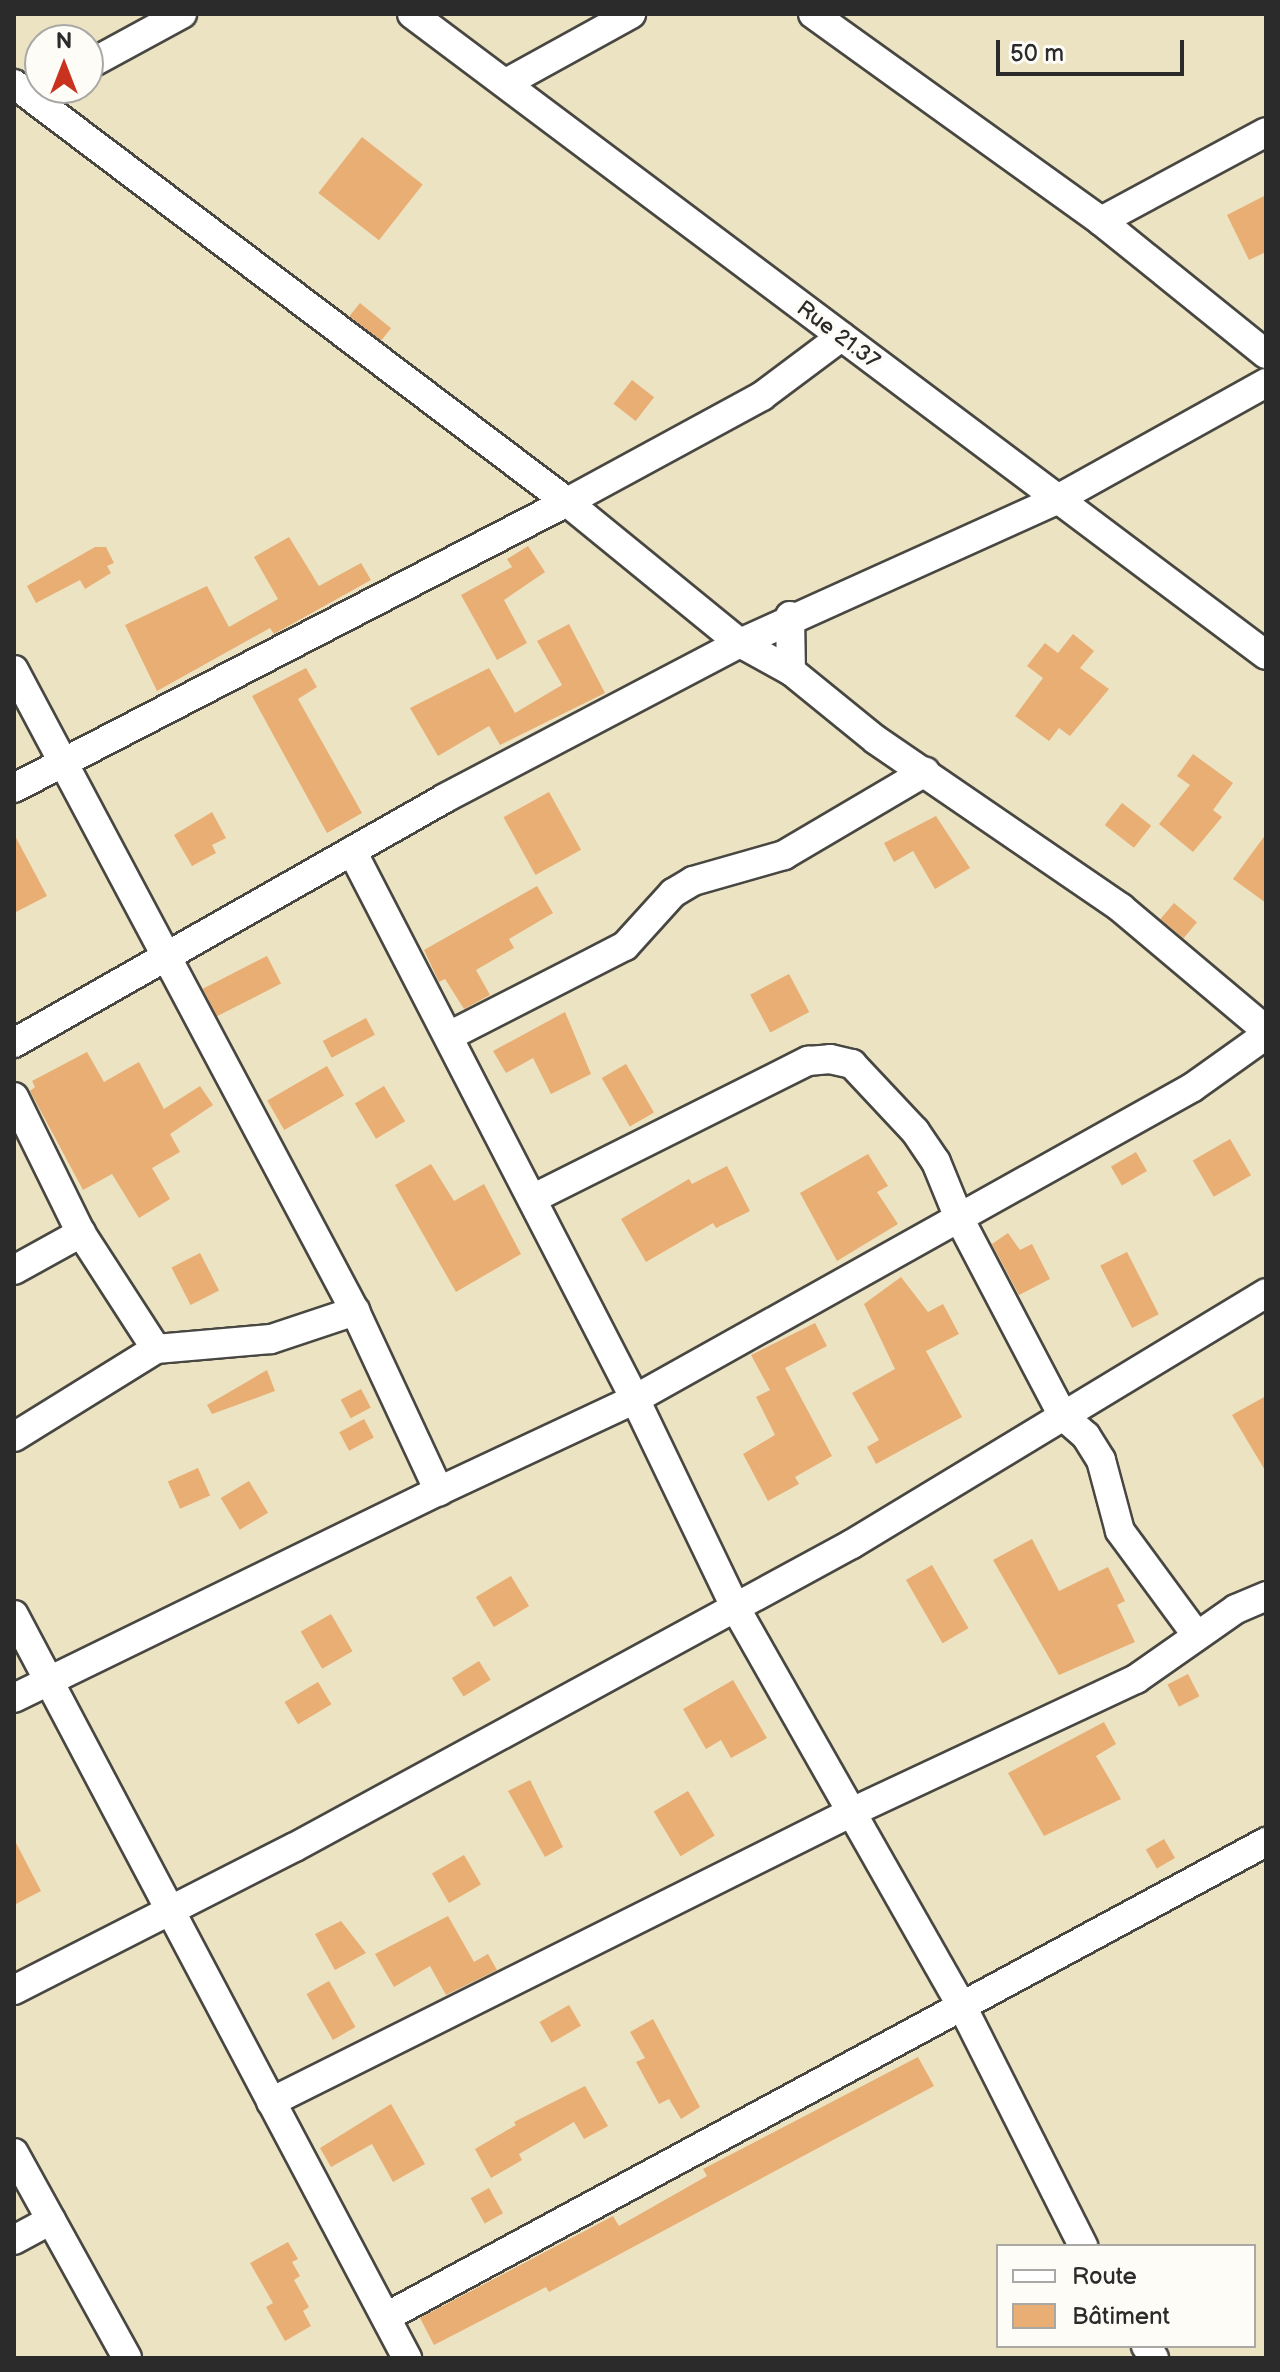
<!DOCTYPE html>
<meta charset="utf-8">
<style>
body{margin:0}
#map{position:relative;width:1280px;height:2372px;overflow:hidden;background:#ece3c3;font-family:"Balsamiq Sans",sans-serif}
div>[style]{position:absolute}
.building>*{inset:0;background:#e8ae74;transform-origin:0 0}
.roads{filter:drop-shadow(2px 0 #484742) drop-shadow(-2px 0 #484742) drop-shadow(0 2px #484742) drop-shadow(0 -2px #484742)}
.minor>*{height:28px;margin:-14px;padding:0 14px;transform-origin:14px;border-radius:14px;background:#fff}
span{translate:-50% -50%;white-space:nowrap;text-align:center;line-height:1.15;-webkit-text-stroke:7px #fdfcf7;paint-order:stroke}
.street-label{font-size:22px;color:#2b2b2b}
.frame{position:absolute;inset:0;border:16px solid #2b2b2b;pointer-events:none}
.legend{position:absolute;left:996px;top:2244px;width:260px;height:104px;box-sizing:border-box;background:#fdfcf7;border:2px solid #a9a8a5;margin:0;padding:10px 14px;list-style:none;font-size:24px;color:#2b2b2b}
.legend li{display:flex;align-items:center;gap:16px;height:40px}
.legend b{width:40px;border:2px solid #a9a8a5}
.north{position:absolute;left:24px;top:24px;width:80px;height:80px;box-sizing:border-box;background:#fdfcf7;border:2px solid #a9a8a5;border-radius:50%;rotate:0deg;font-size:22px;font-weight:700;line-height:32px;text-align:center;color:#2b2b2b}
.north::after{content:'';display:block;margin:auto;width:28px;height:36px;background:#c8321e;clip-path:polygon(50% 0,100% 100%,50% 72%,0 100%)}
.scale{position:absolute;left:996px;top:40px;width:188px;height:36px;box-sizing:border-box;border:4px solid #2b2b2b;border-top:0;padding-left:10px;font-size:24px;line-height:28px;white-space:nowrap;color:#2b2b2b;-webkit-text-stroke:6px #fdfcf7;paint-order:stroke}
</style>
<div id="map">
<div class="building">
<i style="left:362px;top:137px;width:77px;height:71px;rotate:38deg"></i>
<i style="clip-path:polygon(1266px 195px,1266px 252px,1249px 260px,1227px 215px)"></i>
<i style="left:360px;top:303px;width:40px;height:17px;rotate:39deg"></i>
<i style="left:632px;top:380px;width:28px;height:30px;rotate:38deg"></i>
<i style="clip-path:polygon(289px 537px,319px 586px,361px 563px,371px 580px,274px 634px,270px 628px,157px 691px,125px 625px,207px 586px,229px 627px,278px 599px,254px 557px)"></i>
<i style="clip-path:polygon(528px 546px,545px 572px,504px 600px,527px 643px,497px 660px,461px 595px,512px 567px,507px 559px)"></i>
<i style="clip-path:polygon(95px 547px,106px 547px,114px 563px,107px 566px,111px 573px,85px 589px,80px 580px,36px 603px,27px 586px)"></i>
<i style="clip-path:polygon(569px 624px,605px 693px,500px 745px,489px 726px,438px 756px,410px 708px,489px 668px,515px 713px,562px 685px,537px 641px)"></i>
<i style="clip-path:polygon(1073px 634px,1094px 651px,1080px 668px,1109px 689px,1070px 736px,1059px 728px,1049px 741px,1015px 716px,1043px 678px,1027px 666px,1045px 643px,1058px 653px)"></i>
<i style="clip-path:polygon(306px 668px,317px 687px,298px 699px,362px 813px,327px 833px,252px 696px)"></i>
<i style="clip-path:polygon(1193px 754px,1233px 783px,1213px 810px,1222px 817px,1193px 852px,1159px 824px,1190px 785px,1177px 776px)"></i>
<i style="left:549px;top:792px;width:66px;height:52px;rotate:61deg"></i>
<i style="left:1122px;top:803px;width:37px;height:28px;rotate:38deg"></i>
<i style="clip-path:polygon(212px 812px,226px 838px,212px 845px,216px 853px,192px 866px,174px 835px)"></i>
<i style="clip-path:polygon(936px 816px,970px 868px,935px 889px,913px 851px,894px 862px,884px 843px)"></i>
<i style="clip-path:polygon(14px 834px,47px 896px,14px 913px)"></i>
<i style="clip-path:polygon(1266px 834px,1266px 903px,1233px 879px)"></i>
<i style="clip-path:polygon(537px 886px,553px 913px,509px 939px,514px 948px,476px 970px,490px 995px,464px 1009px,445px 979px,439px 982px,424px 950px)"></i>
<i style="left:1174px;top:903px;width:30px;height:21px;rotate:40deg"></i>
<i style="left:267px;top:956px;width:31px;height:72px;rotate:63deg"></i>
<i style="left:789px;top:974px;width:43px;height:44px;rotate:62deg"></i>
<i style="clip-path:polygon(565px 1012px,591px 1074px,551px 1094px,533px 1058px,506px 1073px,493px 1051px)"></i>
<i style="left:366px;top:1018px;width:19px;height:49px;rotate:62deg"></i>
<i style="clip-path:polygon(87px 1052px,104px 1082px,139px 1062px,164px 1109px,200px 1086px,213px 1105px,170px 1134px,180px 1152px,152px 1168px,170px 1199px,139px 1218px,112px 1174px,83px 1190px,30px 1091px,35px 1087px,32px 1081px)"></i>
<i style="left:626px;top:1064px;width:56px;height:28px;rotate:60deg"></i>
<i style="left:327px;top:1066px;width:34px;height:69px;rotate:60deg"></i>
<i style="left:384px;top:1086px;width:41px;height:34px;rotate:59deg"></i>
<i style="left:1230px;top:1139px;width:42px;height:43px;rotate:60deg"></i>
<i style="left:1136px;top:1152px;width:22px;height:29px;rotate:60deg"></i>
<i style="clip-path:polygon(868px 1154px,888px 1186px,877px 1192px,898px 1224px,837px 1261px,800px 1193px)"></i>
<i style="clip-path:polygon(431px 1164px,454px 1201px,484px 1184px,521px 1254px,456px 1292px,395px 1185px)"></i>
<i style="clip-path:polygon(727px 1166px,750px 1211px,716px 1228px,713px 1223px,646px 1262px,621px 1219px,689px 1179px,692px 1184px)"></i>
<i style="clip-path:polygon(1008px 1233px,1020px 1250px,1032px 1244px,1050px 1279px,1019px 1295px,992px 1244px)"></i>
<i style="left:1127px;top:1252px;width:70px;height:30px;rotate:63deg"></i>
<i style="left:200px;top:1253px;width:42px;height:32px;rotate:63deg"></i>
<i style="clip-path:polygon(901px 1277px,928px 1312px,943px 1304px,959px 1334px,926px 1351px,962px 1417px,876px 1464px,867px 1447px,879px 1440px,852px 1393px,895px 1369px,864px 1304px)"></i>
<i style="clip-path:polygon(815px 1323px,827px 1346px,785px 1368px,832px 1456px,795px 1477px,799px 1484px,768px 1501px,743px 1454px,775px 1435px,756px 1397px,770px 1390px,751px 1355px)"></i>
<i style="clip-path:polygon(267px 1370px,275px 1391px,212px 1414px,207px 1405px)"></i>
<i style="left:361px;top:1389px;width:21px;height:23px;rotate:62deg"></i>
<i style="clip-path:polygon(1266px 1396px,1266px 1472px,1232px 1415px)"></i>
<i style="left:364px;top:1419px;width:21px;height:28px;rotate:62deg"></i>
<i style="left:198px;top:1468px;width:30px;height:33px;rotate:66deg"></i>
<i style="left:249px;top:1481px;width:37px;height:33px;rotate:59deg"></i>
<i style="clip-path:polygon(1032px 1539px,1059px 1591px,1108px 1567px,1125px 1601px,1117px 1605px,1135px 1642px,1059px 1675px,993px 1560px)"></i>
<i style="left:932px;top:1565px;width:73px;height:30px;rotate:60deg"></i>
<i style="left:511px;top:1576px;width:35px;height:41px;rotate:59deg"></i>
<i style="left:331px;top:1614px;width:43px;height:35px;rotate:60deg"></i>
<i style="left:479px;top:1661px;width:22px;height:32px;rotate:58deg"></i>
<i style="left:1188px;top:1674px;width:25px;height:23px;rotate:63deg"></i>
<i style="clip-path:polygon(733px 1680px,767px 1738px,731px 1758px,721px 1740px,706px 1749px,683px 1709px)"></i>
<i style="left:318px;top:1682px;width:26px;height:39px;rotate:59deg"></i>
<i style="clip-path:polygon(1104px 1722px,1116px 1744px,1096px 1756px,1121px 1799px,1044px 1836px,1008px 1773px)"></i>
<i style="clip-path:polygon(530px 1780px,563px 1847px,545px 1857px,508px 1791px)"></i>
<i style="left:688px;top:1791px;width:52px;height:40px;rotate:59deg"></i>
<i style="clip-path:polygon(14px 1839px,41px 1891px,14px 1905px)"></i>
<i style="left:1164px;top:1839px;width:22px;height:21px;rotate:60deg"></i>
<i style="left:464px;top:1855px;width:34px;height:37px;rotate:60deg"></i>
<i style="clip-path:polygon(448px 1916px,474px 1962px,488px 1954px,497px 1970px,446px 1995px,430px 1966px,394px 1987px,375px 1954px)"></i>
<i style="clip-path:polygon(341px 1921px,366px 1953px,335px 1970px,315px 1934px)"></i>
<i style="left:329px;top:1981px;width:53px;height:26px;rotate:60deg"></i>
<i style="left:569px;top:2005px;width:24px;height:34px;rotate:60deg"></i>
<i style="clip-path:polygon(653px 2019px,700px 2107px,681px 2119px,669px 2099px,659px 2104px,636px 2062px,645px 2058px,630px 2032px)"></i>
<i style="clip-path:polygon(918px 2057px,934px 2086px,549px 2292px,546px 2287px,434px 2345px,420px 2318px,613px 2216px,619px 2226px,707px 2176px,703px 2169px)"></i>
<i style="clip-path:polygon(585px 2086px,608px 2126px,584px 2139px,574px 2122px,519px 2154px,522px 2160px,491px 2178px,475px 2149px,516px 2125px,514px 2122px)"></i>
<i style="clip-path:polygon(391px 2104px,425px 2164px,393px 2182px,372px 2144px,331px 2167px,320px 2148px)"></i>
<i style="left:489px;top:2188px;width:29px;height:21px;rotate:61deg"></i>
<i style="clip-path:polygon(288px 2242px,298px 2259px,292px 2262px,300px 2276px,294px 2280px,309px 2307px,303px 2311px,311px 2326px,285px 2341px,266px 2307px,273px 2303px,250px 2263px)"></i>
</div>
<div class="roads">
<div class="minor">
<i style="left:412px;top:14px;width:1068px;rotate:36.89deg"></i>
<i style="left:813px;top:14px;width:355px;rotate:35.7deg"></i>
<i style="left:1101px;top:221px;width:212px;rotate:38.9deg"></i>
<i style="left:88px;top:65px;width:107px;rotate:-28.5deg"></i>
<i style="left:506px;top:83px;width:143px;rotate:-28.9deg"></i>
<i style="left:14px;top:84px;width:693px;rotate:37.08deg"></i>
<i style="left:567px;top:502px;width:223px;rotate:39.2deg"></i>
<i style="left:740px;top:643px;width:58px;rotate:28.8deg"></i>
<i style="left:1101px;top:221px;width:187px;rotate:-28.3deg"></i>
<i style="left:790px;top:616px;width:55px;rotate:89deg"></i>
<i style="left:791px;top:671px;width:109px;rotate:39.1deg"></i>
<i style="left:876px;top:740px;width:297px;rotate:34.4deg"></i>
<i style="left:1121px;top:908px;width:189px;rotate:40.1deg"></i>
<i style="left:14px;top:670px;width:726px;rotate:61.99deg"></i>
<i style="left:355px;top:1311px;width:199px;rotate:65deg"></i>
<i style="left:439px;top:1491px;width:217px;rotate:-25.1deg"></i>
<i style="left:635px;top:1399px;width:231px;rotate:64.3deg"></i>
<i style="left:735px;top:1607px;width:459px;rotate:60.4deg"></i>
<i style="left:962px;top:2006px;width:269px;rotate:63.2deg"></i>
<i style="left:14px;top:788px;width:623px;rotate:-27.35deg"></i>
<i style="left:567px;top:502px;width:222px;rotate:-28.5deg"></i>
<i style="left:762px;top:396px;width:99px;rotate:-36.8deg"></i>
<i style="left:352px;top:851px;width:617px;rotate:62.69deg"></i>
<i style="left:635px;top:1399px;width:639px;rotate:-29.21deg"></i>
<i style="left:1193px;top:1087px;width:90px;rotate:-35.5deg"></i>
<i style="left:449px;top:1036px;width:198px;rotate:-27.1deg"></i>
<i style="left:625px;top:946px;width:72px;rotate:-47.8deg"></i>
<i style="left:673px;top:893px;width:23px;rotate:-31deg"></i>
<i style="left:693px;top:881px;width:95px;rotate:-15.9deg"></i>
<i style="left:784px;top:855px;width:164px;rotate:-30.5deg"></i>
<i style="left:14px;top:1043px;width:496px;rotate:-29.6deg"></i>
<i style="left:445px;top:798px;width:333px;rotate:-27.7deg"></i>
<i style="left:740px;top:643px;width:345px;rotate:-24.3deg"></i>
<i style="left:1054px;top:501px;width:243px;rotate:-29.1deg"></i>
<i style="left:14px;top:1097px;width:152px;rotate:63.8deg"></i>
<i style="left:81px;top:1233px;width:138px;rotate:57.1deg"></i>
<i style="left:532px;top:1199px;width:309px;rotate:-26.6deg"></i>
<i style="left:808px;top:1061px;width:22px;rotate:-5deg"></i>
<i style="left:830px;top:1059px;width:23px;rotate:13deg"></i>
<i style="left:852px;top:1064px;width:92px;rotate:46.8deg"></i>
<i style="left:915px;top:1131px;width:37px;rotate:56deg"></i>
<i style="left:936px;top:1162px;width:61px;rotate:67.7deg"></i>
<i style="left:959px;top:1218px;width:224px;rotate:62.3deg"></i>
<i style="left:1063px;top:1416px;width:30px;rotate:41deg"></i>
<i style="left:1086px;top:1436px;width:28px;rotate:58deg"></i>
<i style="left:1101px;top:1460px;width:73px;rotate:75deg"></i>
<i style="left:1120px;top:1531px;width:130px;rotate:53.7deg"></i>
<i style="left:14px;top:1270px;width:77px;rotate:-28.9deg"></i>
<i style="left:14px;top:1437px;width:167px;rotate:-31.8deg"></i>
<i style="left:156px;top:1349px;width:115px;rotate:-5deg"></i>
<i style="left:271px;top:1339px;width:89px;rotate:-18.4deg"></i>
<i style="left:14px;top:1615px;width:841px;rotate:62.12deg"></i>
<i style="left:14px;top:1698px;width:473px;rotate:-26deg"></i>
<i style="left:14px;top:1990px;width:315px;rotate:-27deg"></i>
<i style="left:295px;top:1847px;width:634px;rotate:-28.55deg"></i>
<i style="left:852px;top:1544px;width:484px;rotate:-31.2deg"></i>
<i style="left:271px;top:2102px;width:649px;rotate:-26.53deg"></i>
<i style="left:852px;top:1812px;width:314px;rotate:-25.1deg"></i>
<i style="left:1136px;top:1679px;width:122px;rotate:-35deg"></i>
<i style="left:1236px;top:1609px;width:33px;rotate:-23deg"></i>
<i style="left:14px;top:2153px;width:234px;rotate:61.1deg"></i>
<i style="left:14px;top:2240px;width:42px;rotate:-28.4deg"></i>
<i style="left:386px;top:2317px;width:1000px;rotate:-28.36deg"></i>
<i style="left:1146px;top:2346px;width:14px;rotate:56deg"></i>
</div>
</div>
<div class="street-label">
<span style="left:838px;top:335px;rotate:37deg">Rue 21.37</span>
</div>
<div class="frame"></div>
<ul class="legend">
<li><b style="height:10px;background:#fff"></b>Route</li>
<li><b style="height:22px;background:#e8ae74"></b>Bâtiment</li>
</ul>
<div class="north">N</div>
<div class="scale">50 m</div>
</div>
